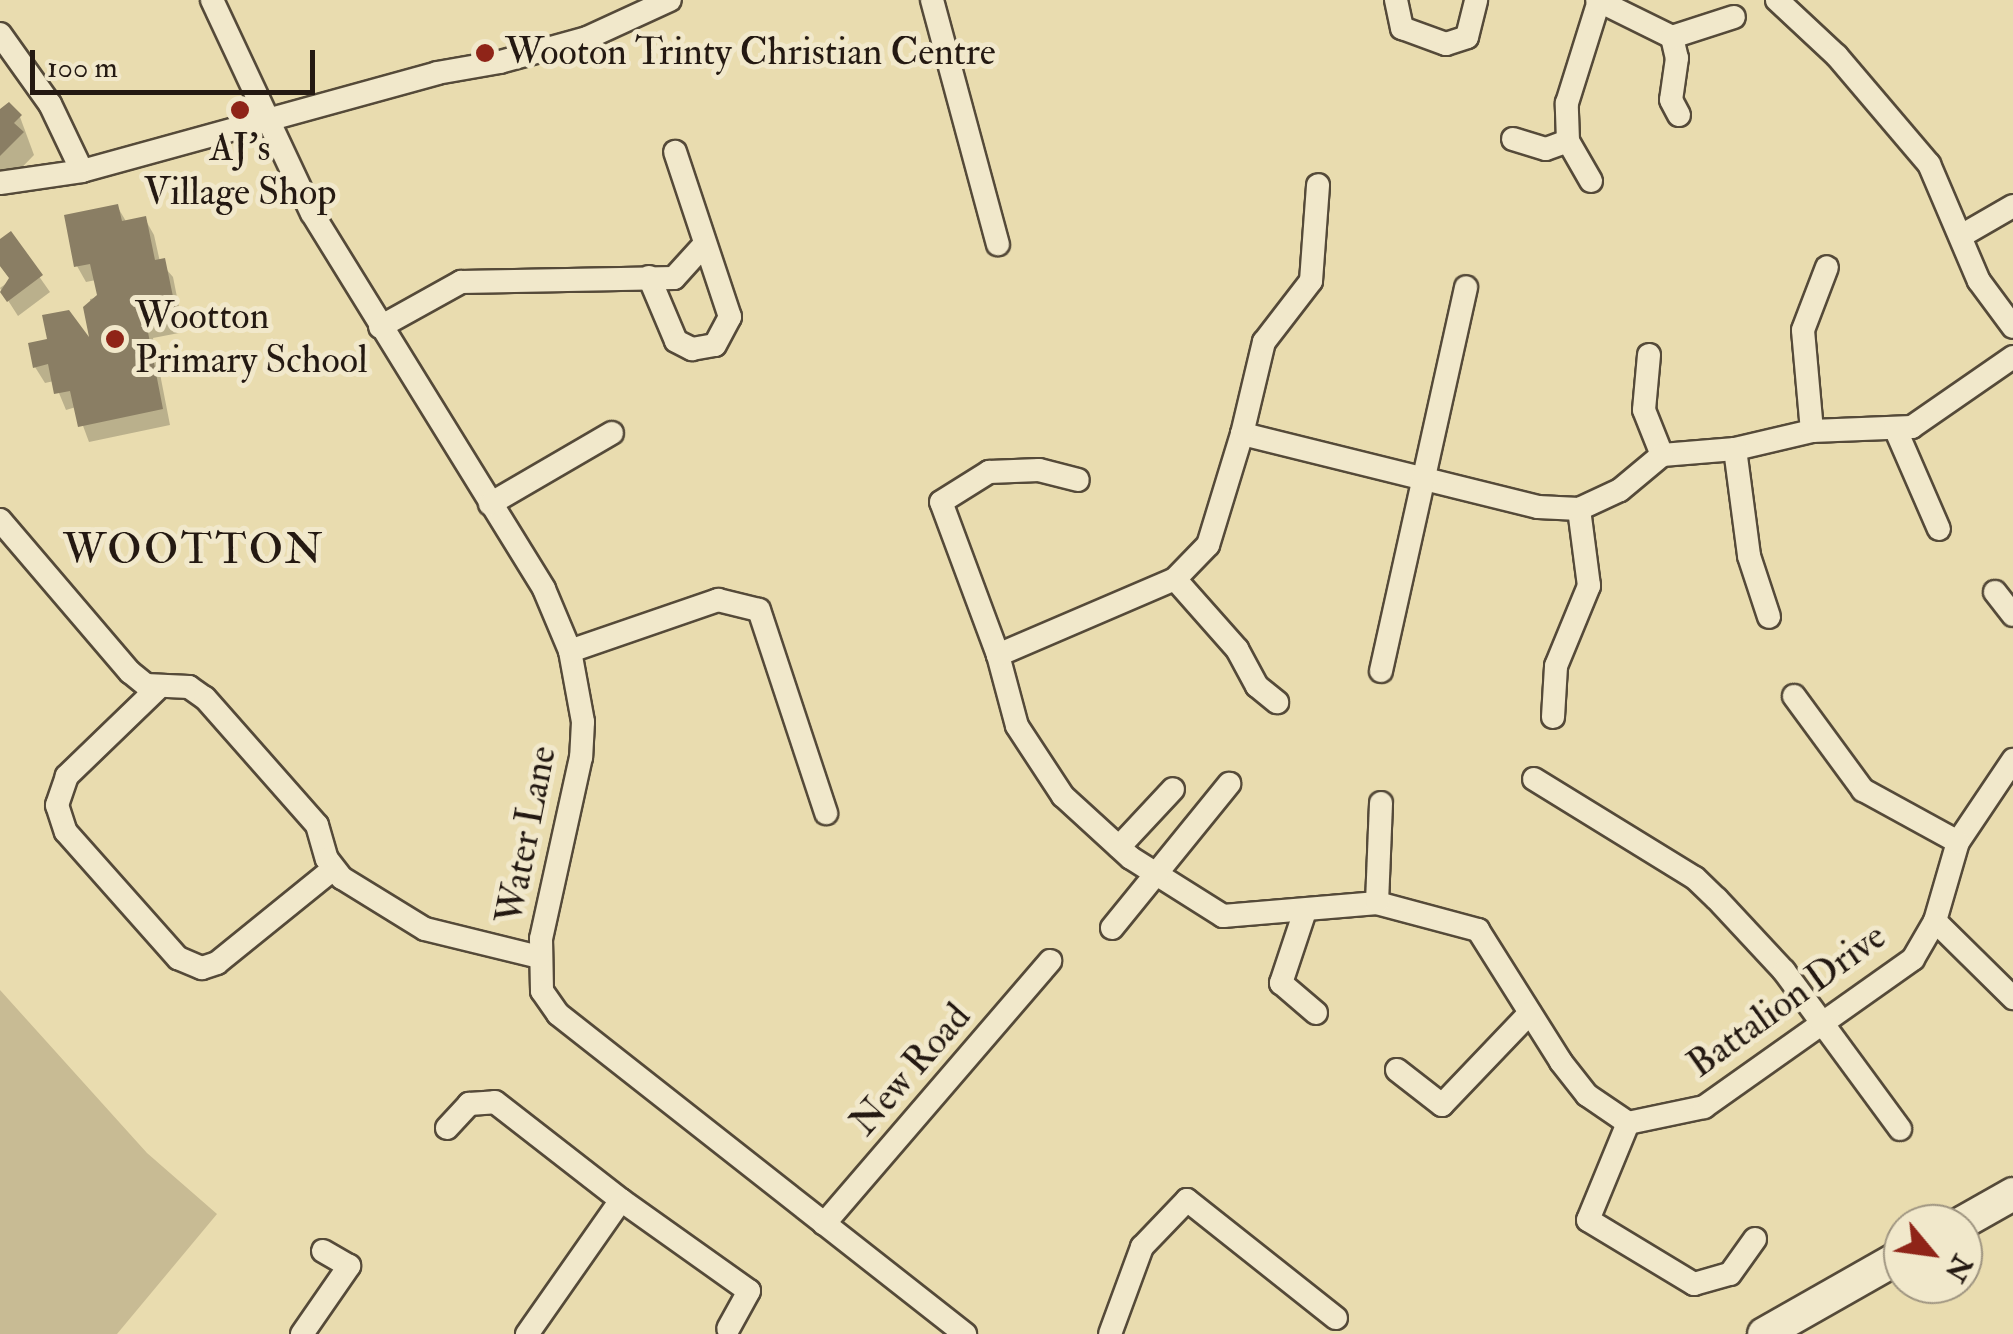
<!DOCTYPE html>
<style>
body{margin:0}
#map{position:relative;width:2013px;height:1334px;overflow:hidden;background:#e9dcaf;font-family:"IM FELL Double Pica",serif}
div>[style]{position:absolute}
.green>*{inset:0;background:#c8bb94}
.shadow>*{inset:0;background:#0003}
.building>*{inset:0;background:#8a7e64}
.roads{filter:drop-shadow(2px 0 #554a39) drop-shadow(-2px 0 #554a39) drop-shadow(0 2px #554a39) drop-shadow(0 -2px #554a39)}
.street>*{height:22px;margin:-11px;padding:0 11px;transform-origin:11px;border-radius:11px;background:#f1e8cb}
.secondary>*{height:32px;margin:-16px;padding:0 16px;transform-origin:16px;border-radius:16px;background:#f1e8cb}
.dots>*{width:28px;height:28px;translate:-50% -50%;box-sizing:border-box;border:5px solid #f1e8cb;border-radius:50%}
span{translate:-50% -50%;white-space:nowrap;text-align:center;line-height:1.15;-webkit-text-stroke:10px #f1e8cb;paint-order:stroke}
.poi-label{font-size:38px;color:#241912}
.left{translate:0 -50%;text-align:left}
.street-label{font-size:38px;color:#241912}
.quarter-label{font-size:42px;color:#241912;letter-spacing:2.5px}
.north{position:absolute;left:1883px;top:1204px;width:100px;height:100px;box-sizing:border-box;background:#f1e8cb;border:2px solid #9f9581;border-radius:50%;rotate:119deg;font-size:28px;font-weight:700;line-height:40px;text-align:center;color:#241912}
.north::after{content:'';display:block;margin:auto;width:35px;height:45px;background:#8f2418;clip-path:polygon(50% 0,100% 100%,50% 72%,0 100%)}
.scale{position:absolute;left:30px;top:50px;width:285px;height:45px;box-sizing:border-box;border:5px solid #241912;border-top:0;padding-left:12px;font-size:30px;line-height:35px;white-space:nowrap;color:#241912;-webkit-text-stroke:8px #f1e8cb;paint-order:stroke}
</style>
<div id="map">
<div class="green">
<i style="clip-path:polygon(0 990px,147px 1153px,217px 1214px,117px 1334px,0 1334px)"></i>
</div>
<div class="shadow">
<i style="clip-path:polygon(0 112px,20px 117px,34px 155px,0 190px)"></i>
<i style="clip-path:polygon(117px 206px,127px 223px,145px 219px,154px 235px,160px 262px,173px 277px,184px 332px,153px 338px,170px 425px,89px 442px,76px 407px,66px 410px,54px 381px,45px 383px,35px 367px,94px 347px,90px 299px,100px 297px,96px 280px,86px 282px,77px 266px)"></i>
<i style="clip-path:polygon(10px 235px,50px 292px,18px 316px,0 288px,11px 280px,0 266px,0 242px)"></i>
</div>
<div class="building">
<i style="clip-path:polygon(9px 102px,22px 115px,14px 123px,24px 132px,0 156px,0 109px)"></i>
<i style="clip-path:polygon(118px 204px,122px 221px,146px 216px,155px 260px,165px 258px,177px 316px,146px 322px,163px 409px,78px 427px,70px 391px,54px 394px,48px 364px,33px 368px,28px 343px,47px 339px,42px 315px,69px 310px,89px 337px,83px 307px,97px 295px,90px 264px,74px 267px,64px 215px)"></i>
<i style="clip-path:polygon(11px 231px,43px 275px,7px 302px,0 292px,9px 278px,0 266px,0 239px)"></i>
</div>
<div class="roads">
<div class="street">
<i style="left:212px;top:0;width:235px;rotate:64.9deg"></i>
<i style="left:312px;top:213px;width:442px;rotate:58.3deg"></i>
<i style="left:544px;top:589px;width:67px;rotate:67.2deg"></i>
<i style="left:570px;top:651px;width:72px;rotate:79.6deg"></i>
<i style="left:583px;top:722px;width:35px;rotate:93deg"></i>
<i style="left:581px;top:757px;width:186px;rotate:102.4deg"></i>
<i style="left:541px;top:939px;width:52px;rotate:88.9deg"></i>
<i style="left:542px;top:991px;width:28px;rotate:55deg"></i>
<i style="left:558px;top:1014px;width:518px;rotate:38.18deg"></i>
<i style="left:932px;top:0;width:253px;rotate:74.9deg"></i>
<i style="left:1396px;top:0;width:29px;rotate:78deg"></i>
<i style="left:1402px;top:28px;width:47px;rotate:20deg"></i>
<i style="left:1446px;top:44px;width:22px;rotate:-18deg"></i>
<i style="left:1467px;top:37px;width:38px;rotate:-76deg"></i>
<i style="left:1597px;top:0;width:84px;rotate:26.3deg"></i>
<i style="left:1672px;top:37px;width:22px;rotate:77deg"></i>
<i style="left:1677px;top:58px;width:42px;rotate:98.1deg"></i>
<i style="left:1671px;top:100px;width:17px;rotate:62deg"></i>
<i style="left:1777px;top:0;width:82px;rotate:43deg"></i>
<i style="left:1837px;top:56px;width:142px;rotate:49.6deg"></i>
<i style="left:1929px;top:164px;width:127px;rotate:66.9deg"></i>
<i style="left:1979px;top:281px;width:57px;rotate:53.5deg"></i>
<i style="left:0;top:34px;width:86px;rotate:54.5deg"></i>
<i style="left:50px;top:104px;width:74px;rotate:64.5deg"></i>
<i style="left:1672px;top:37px;width:65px;rotate:-17.9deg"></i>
<i style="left:1513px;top:139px;width:34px;rotate:17deg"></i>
<i style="left:1546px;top:149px;width:23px;rotate:-20deg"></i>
<i style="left:1591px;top:181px;width:46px;rotate:-119.9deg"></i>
<i style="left:1568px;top:141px;width:38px;rotate:-92deg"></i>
<i style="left:1567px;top:103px;width:107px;rotate:-72.6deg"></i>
<i style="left:0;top:183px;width:83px;rotate:-8.3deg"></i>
<i style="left:82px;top:171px;width:368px;rotate:-15.4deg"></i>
<i style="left:437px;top:73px;width:64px;rotate:-9.9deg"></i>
<i style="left:500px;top:62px;width:90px;rotate:-15.4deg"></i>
<i style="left:587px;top:38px;width:91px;rotate:-24.6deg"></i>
<i style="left:1961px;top:236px;width:60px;rotate:-30deg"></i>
<i style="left:649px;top:277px;width:69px;rotate:67.1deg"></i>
<i style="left:676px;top:341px;width:18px;rotate:27deg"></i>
<i style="left:692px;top:349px;width:23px;rotate:-10deg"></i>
<i style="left:715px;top:345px;width:32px;rotate:-62deg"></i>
<i style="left:730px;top:317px;width:174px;rotate:-108.4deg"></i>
<i style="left:380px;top:327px;width:93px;rotate:-29.1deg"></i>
<i style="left:461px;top:282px;width:213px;rotate:-1.1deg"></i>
<i style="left:674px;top:278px;width:43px;rotate:-47.8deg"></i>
<i style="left:1649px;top:355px;width:55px;rotate:95.2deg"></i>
<i style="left:1644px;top:410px;width:48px;rotate:68.2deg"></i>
<i style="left:2013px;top:357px;width:123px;rotate:145.3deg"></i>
<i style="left:1912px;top:427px;width:100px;rotate:177.7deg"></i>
<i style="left:1812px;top:431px;width:79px;rotate:166.8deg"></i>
<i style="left:1735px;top:449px;width:73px;rotate:175.3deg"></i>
<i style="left:1662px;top:455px;width:55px;rotate:140.2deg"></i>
<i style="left:1620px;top:490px;width:45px;rotate:155.1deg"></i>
<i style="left:1579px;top:509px;width:41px;rotate:-177.2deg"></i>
<i style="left:1538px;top:507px;width:305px;rotate:-166.1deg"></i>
<i style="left:1242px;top:434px;width:116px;rotate:107deg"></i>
<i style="left:1208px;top:545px;width:47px;rotate:134.1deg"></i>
<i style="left:1175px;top:579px;width:193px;rotate:156.8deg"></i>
<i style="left:998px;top:655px;width:73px;rotate:75deg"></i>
<i style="left:1017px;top:726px;width:84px;rotate:56.7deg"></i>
<i style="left:1063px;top:796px;width:92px;rotate:42.4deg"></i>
<i style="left:1131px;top:858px;width:109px;rotate:32.2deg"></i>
<i style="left:1223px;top:916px;width:155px;rotate:-4.8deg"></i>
<i style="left:1377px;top:903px;width:105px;rotate:15deg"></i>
<i style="left:1478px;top:930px;width:156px;rotate:57.8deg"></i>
<i style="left:1561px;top:1062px;width:42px;rotate:51.8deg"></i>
<i style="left:1587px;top:1095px;width:50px;rotate:34.3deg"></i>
<i style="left:1628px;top:1123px;width:78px;rotate:-11.9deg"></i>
<i style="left:1704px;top:1107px;width:256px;rotate:-35.3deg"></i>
<i style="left:1913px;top:959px;width:44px;rotate:-59.9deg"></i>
<i style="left:1935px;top:921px;width:82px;rotate:-73.8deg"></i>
<i style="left:1958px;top:842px;width:99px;rotate:-56.1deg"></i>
<i style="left:1895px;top:428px;width:110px;rotate:66.5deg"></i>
<i style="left:1812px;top:431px;width:101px;rotate:-95.1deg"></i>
<i style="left:1803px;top:330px;width:67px;rotate:-69.1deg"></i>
<i style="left:1242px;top:434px;width:95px;rotate:-76.6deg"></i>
<i style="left:1264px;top:342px;width:77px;rotate:-52.4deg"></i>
<i style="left:1311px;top:281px;width:96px;rotate:-85.8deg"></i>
<i style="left:1735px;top:449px;width:108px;rotate:82.5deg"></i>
<i style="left:1749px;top:556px;width:64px;rotate:71.8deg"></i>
<i style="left:490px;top:504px;width:141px;rotate:-30.2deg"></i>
<i style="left:0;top:520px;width:200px;rotate:49.5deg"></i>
<i style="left:130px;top:672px;width:21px;rotate:39deg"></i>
<i style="left:146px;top:685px;width:43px;rotate:2.7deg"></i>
<i style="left:189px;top:687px;width:19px;rotate:35deg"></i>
<i style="left:205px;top:698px;width:169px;rotate:48.6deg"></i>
<i style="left:317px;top:825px;width:35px;rotate:74deg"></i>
<i style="left:327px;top:859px;width:24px;rotate:52deg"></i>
<i style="left:342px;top:878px;width:97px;rotate:31.6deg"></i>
<i style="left:425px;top:929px;width:117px;rotate:13.8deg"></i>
<i style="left:1175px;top:579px;width:94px;rotate:48.5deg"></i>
<i style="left:1237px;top:649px;width:42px;rotate:61.6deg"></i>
<i style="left:1257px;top:686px;width:26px;rotate:39deg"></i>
<i style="left:1995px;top:592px;width:29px;rotate:52deg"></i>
<i style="left:570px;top:651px;width:157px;rotate:-19deg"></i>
<i style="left:718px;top:600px;width:42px;rotate:13.7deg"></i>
<i style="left:759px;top:610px;width:214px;rotate:71.7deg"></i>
<i style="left:998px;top:655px;width:163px;rotate:-110.4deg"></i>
<i style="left:941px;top:502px;width:57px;rotate:-32deg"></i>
<i style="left:989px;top:472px;width:50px;rotate:-2.3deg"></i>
<i style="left:1039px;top:470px;width:40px;rotate:14.4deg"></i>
<i style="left:1381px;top:671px;width:393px;rotate:-77.5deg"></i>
<i style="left:158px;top:688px;width:127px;rotate:136deg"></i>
<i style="left:67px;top:776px;width:31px;rotate:109deg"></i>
<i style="left:57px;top:805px;width:28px;rotate:72deg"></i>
<i style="left:66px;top:832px;width:169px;rotate:48.4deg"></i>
<i style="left:178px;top:958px;width:26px;rotate:23deg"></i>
<i style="left:202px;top:968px;width:16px;rotate:-18deg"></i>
<i style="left:217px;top:963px;width:148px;rotate:-39deg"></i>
<i style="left:1794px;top:696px;width:117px;rotate:53.7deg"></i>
<i style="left:1863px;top:790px;width:108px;rotate:28.7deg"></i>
<i style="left:1553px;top:717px;width:51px;rotate:-86.6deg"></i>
<i style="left:1556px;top:666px;width:87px;rotate:-67.6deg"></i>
<i style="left:1589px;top:586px;width:78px;rotate:-97.4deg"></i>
<i style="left:1534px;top:779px;width:189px;rotate:31.6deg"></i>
<i style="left:1695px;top:878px;width:30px;rotate:44deg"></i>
<i style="left:1717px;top:899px;width:98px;rotate:47.1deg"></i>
<i style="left:1784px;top:971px;width:196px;rotate:53.7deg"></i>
<i style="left:1119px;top:847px;width:79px;rotate:-47deg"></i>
<i style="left:1377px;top:903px;width:100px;rotate:-87.7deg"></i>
<i style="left:1304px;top:914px;width:73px;rotate:108.4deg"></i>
<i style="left:1281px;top:983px;width:46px;rotate:40.6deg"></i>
<i style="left:1935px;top:921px;width:110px;rotate:44.6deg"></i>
<i style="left:1112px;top:928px;width:186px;rotate:-50.9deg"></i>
<i style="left:1397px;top:1070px;width:57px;rotate:37.9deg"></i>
<i style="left:1442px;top:1105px;width:127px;rotate:-46.3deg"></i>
<i style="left:1628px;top:1123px;width:105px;rotate:112.4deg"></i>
<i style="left:1588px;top:1220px;width:124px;rotate:31.1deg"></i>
<i style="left:1694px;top:1284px;width:37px;rotate:-16deg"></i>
<i style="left:1730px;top:1274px;width:43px;rotate:-54.5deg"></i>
<i style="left:447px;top:1128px;width:33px;rotate:-47deg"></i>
<i style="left:469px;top:1104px;width:26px;rotate:-4deg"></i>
<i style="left:495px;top:1102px;width:160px;rotate:37.9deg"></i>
<i style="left:621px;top:1200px;width:164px;rotate:125deg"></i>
<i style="left:621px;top:1200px;width:157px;rotate:35.4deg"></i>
<i style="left:749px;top:1291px;width:43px;rotate:118.9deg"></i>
<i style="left:824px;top:1224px;width:347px;rotate:-49.3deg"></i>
<i style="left:302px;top:1334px;width:83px;rotate:-55.3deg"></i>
<i style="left:349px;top:1266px;width:30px;rotate:-150deg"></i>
<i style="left:1110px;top:1334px;width:93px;rotate:-69.8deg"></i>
<i style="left:1142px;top:1247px;width:65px;rotate:-46.2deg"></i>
<i style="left:1187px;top:1200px;width:190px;rotate:38.4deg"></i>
</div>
<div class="secondary">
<i style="left:1960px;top:1224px;width:61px;rotate:-29.5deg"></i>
<i style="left:1764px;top:1334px;width:160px;rotate:-29.6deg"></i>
</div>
</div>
<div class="dots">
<i style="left:485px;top:53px;background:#8f2418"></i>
<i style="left:240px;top:110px;background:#8f2418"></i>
<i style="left:115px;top:339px;background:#8f2418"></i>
</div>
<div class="poi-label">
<span class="left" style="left:505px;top:53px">Wooton Trinty Christian Centre</span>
<span style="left:240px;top:171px">AJ's<br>Village Shop</span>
<span class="left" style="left:135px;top:339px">Wootton<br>Primary School</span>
</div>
<div class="street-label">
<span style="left:527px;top:835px;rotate:-79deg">Water Lane</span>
<span style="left:1787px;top:1001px;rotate:-36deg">Battalion Drive</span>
<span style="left:911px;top:1070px;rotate:-49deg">New Road</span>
</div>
<div class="quarter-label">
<span style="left:194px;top:550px">WOOTTON</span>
</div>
<div class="north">N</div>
<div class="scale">100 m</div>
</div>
